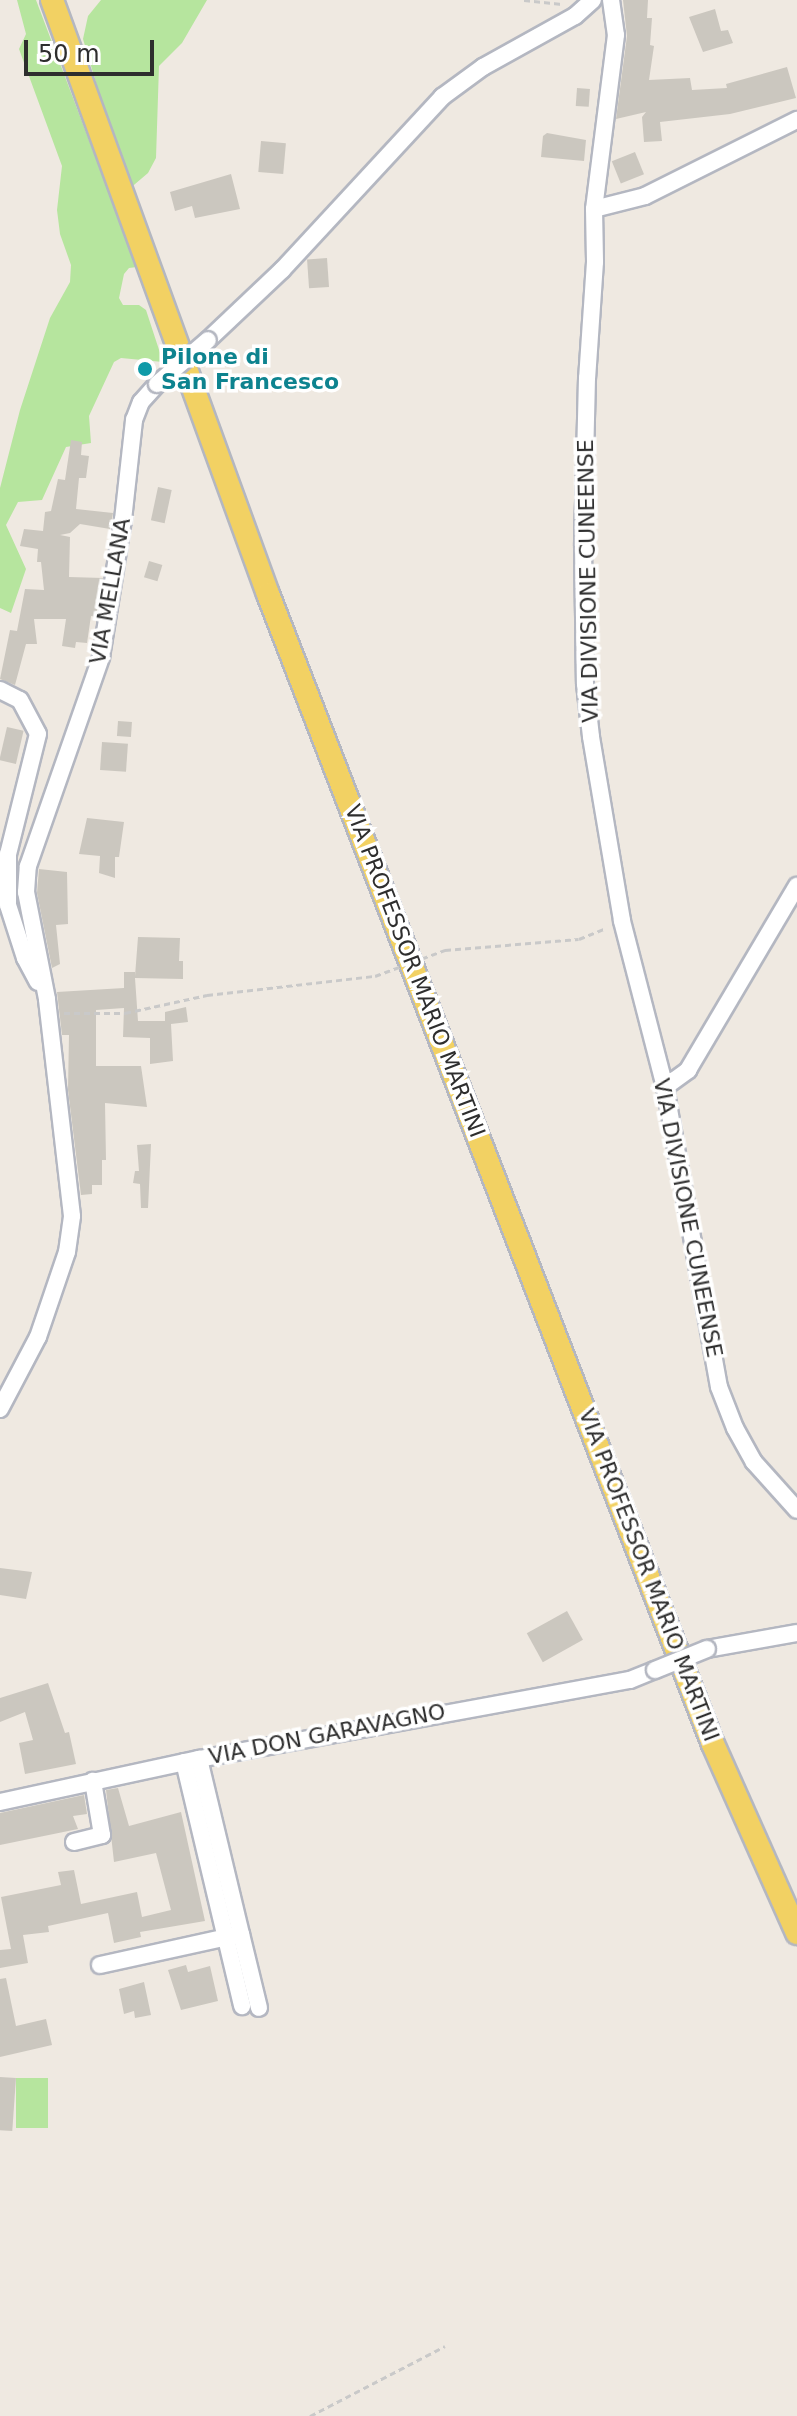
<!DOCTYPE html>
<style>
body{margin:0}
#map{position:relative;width:797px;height:2416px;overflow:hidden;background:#efe9e1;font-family:"DejaVu Sans",sans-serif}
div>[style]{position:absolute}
.green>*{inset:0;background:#b6e59e;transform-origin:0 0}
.building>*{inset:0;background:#cbc7bf;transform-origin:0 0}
.path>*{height:3px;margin-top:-1.5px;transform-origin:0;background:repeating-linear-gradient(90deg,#c9c9c9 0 6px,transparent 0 10px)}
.roads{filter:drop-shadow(2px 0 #b4b7c1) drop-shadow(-2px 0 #b4b7c1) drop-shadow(0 2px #b4b7c1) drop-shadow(0 -2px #b4b7c1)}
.minor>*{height:16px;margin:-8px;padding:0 8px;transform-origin:8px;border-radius:8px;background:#fff}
.major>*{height:22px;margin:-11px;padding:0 11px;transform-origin:11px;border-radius:11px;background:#f2d163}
.path-bridge>*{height:3px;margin-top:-1.5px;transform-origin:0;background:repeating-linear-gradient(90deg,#c9c9c9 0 6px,transparent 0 10px)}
.bridges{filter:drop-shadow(2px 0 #b4b7c1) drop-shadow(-2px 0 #b4b7c1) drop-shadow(0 2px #b4b7c1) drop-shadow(0 -2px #b4b7c1)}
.minor-bridge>*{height:16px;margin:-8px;padding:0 8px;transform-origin:8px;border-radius:8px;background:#fff}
.dots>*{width:22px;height:22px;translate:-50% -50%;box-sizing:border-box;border:4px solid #fff;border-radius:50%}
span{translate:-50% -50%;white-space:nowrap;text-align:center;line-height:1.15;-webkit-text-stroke:7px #fff;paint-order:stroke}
.culture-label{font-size:22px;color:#0d838f;font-weight:700}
.left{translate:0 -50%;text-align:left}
.street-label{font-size:22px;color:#2e2e2e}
.scale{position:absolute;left:24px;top:40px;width:130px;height:36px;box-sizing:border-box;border:4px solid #2e2e2e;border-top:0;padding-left:10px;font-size:24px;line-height:28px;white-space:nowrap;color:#2e2e2e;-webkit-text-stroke:6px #fff;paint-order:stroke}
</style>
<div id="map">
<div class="green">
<i style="clip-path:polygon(17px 0,36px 0,137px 267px,129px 268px,124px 274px,119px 298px,123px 305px,139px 305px,146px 310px,163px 362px,121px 358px,114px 362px,89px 416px,91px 443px,66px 447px,42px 500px,18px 502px,6px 525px,26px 569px,11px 613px,0 608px,0 488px,20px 410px,50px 318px,70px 282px,71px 265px,60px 234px,57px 210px,62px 166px,19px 49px,26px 34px)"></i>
<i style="clip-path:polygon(101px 0,207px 0,182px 43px,159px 66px,156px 158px,148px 173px,128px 190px,83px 39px,88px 16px)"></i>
<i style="left:16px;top:2078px;width:32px;height:50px"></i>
</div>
<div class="building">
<i style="clip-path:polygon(623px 0,648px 0,647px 18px,652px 18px,650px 45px,654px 46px,649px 80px,690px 78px,692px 90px,727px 88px,726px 84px,787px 67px,796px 98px,730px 114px,660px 122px,662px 141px,644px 142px,642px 117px,646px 112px,616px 119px,627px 36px)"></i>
<i style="clip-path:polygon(715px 9px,721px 31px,728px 30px,733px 43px,703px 52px,689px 17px)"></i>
<i style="left:577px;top:88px;width:13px;height:18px;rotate:4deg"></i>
<i style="clip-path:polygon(547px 133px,586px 140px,584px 161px,541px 157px,543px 136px)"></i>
<i style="left:261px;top:141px;width:25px;height:31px;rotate:5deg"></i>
<i style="left:635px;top:152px;width:24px;height:25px;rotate:68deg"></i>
<i style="clip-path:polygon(231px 174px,240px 209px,195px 218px,192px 206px,175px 211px,170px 192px)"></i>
<i style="left:327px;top:258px;width:29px;height:20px;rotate:86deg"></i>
<i style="clip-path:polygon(71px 440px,82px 442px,81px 455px,89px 456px,86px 478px,79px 478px,76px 509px,113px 513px,110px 529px,80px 524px,70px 533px,60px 535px,70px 537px,69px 577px,103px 578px,96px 617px,91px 616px,87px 643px,76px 642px,75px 648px,62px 646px,66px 619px,34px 619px,37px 644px,26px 644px,15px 685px,0 679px,10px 630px,17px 631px,25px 589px,44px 590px,41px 562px,37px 562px,38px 549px,20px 546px,24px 529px,43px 531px,45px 512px,51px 511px,58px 479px,65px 480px)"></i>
<i style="left:158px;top:487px;width:14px;height:34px;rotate:12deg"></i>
<i style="left:149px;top:561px;width:14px;height:17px;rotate:17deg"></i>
<i style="left:118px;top:721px;width:14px;height:15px;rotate:4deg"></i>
<i style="left:7px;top:727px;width:17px;height:34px;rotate:13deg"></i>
<i style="left:102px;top:742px;width:26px;height:28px;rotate:4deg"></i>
<i style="clip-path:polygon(87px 818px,124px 822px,119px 857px,115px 857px,115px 878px,99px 873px,100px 856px,79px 854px)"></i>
<i style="clip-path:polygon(39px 869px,67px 872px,68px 924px,56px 925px,60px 964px,52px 968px,37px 893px)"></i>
<i style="clip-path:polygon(138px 937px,180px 938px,179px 961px,183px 961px,183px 979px,135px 978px,138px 1021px,165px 1021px,165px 1012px,186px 1007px,188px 1022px,171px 1024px,173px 1061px,150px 1064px,150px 1038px,123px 1037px,124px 1008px,96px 1010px,96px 1066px,141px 1066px,147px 1107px,105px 1103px,106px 1160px,102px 1160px,102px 1185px,92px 1185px,92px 1194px,81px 1195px,68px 1090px,69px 1035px,62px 1035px,57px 992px,124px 988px,124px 972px,135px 972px,135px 976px)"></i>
<i style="clip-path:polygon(151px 1144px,148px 1208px,141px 1208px,140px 1184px,133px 1183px,135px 1171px,139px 1171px,137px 1145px)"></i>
<i style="clip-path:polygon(0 1568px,32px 1572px,26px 1599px,0 1595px)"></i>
<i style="left:567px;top:1611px;width:33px;height:46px;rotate:61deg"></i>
<i style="clip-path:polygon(48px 1683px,65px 1733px,69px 1732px,76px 1764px,25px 1774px,19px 1743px,33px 1740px,25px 1712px,0 1722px,0 1698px)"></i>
<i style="clip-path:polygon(118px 1788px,129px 1826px,181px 1812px,205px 1921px,140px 1932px,141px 1937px,114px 1943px,108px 1913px,48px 1926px,49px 1932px,23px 1935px,28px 1963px,0 1968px,0 1950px,11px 1949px,1px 1897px,61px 1885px,58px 1872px,74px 1870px,81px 1904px,137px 1892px,142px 1917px,171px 1910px,156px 1853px,114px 1862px,106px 1790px)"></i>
<i style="clip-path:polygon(84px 1795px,87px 1814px,73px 1816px,78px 1829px,0 1845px,0 1813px)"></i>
<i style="clip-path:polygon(186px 1965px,188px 1972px,210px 1966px,218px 2001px,181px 2010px,168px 1970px)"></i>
<i style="clip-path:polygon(6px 1978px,16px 2026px,46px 2019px,52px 2045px,0 2057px,0 1979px)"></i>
<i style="clip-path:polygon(144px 1982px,151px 2015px,135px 2018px,134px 2011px,124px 2014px,119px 1989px)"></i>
<i style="left:0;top:2077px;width:16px;height:53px;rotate:4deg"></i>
</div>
<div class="path">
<i style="left:524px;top:0;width:38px;rotate:6deg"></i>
<i style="left:445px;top:950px;width:134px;rotate:-4.7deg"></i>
<i style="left:579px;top:939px;width:29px;rotate:-22deg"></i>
<i style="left:64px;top:1013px;width:61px"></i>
<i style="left:125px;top:1013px;width:84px;rotate:-12.4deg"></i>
<i style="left:207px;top:995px;width:169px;rotate:-6.5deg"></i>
<i style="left:310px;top:2416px;width:152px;rotate:-27.4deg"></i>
</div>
<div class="roads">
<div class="minor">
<i style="left:611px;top:0;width:35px;rotate:82deg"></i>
<i style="left:616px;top:35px;width:175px;rotate:97.2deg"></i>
<i style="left:594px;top:209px;width:53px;rotate:88.9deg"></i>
<i style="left:595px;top:262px;width:116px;rotate:93.9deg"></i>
<i style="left:587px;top:378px;width:168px;rotate:91.4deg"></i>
<i style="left:583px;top:546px;width:138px;rotate:89.2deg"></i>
<i style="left:585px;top:684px;width:53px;rotate:83.5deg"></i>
<i style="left:591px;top:737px;width:187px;rotate:80.4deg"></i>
<i style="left:622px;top:921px;width:171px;rotate:75.5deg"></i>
<i style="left:665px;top:1087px;width:305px;rotate:79.8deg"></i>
<i style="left:719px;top:1387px;width:44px;rotate:68.7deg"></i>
<i style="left:735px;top:1428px;width:39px;rotate:61deg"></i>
<i style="left:754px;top:1462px;width:64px;rotate:48.1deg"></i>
<i style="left:594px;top:209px;width:53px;rotate:-14.3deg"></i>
<i style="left:645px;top:196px;width:170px;rotate:-26.6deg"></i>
<i style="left:208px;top:340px;width:102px;rotate:-43.4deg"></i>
<i style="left:282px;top:270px;width:236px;rotate:-47.2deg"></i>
<i style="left:442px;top:97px;width:51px;rotate:-36.2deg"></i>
<i style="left:483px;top:67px;width:105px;rotate:-29deg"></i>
<i style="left:575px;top:16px;width:24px;rotate:-42deg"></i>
<i style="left:0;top:690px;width:22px;rotate:27deg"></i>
<i style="left:20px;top:700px;width:38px;rotate:62deg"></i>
<i style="left:38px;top:734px;width:124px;rotate:104deg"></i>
<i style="left:8px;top:854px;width:51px;rotate:90deg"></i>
<i style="left:8px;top:905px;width:56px;rotate:72.2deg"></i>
<i style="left:25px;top:958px;width:27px;rotate:62deg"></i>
<i style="left:665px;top:1087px;width:29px;rotate:-36deg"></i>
<i style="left:688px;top:1070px;width:214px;rotate:-59.4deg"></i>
<i style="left:0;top:1409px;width:81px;rotate:-62.2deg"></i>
<i style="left:38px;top:1337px;width:90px;rotate:-71.2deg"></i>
<i style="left:67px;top:1252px;width:36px;rotate:-82deg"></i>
<i style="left:72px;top:1216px;width:218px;rotate:-96.6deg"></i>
<i style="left:47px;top:999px;width:109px;rotate:-101.1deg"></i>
<i style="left:26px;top:892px;width:26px;rotate:-86deg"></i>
<i style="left:28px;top:866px;width:221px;rotate:-70.7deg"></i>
<i style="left:101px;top:657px;width:139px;rotate:-80.9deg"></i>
<i style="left:123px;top:520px;width:101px;rotate:-83.7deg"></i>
<i style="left:134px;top:420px;width:19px;rotate:-69deg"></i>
<i style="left:141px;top:402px;width:24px;rotate:-48deg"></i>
<i style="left:707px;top:1649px;width:91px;rotate:-10.1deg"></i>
<i style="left:184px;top:1762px;width:251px;rotate:76.6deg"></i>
<i style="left:0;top:1802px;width:204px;rotate:-12.2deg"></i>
<i style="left:199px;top:1759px;width:438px;rotate:-10.4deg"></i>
<i style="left:630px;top:1680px;width:27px;rotate:-22deg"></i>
<i style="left:74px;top:1842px;width:29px;rotate:-14deg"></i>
<i style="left:102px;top:1835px;width:55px;rotate:-99.5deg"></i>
<i style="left:241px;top:1934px;width:76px;rotate:76.3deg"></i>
<i style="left:100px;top:1965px;width:144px;rotate:-12.4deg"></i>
<i style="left:241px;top:1934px;width:180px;rotate:-103.5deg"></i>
</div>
<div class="major">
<i style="left:52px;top:0;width:632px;rotate:70.02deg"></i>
<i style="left:268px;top:594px;width:1233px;rotate:68.85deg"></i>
<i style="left:713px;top:1744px;width:207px;rotate:66deg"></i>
</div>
</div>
<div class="path-bridge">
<i style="left:375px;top:976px;width:75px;rotate:-20.4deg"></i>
</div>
<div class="bridges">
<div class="minor-bridge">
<i style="left:157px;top:384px;width:67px;rotate:-40.8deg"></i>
<i style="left:655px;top:1670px;width:56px;rotate:-22deg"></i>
</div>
</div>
<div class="dots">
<i style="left:145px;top:369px;background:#0f9aa8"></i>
</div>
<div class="culture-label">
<span class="left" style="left:161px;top:369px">Pilone di<br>San Francesco</span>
</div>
<div class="street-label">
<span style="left:588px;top:581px;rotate:-91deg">VIA DIVISIONE CUNEENSE</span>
<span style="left:110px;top:591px;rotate:-80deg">VIA MELLANA</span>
<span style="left:415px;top:971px;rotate:69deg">VIA PROFESSOR MARIO MARTINI</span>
<span style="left:688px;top:1218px;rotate:79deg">VIA DIVISIONE CUNEENSE</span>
<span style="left:649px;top:1575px;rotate:69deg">VIA PROFESSOR MARIO MARTINI</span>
<span style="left:327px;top:1734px;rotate:-11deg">VIA DON GARAVAGNO</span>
</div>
<div class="scale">50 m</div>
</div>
